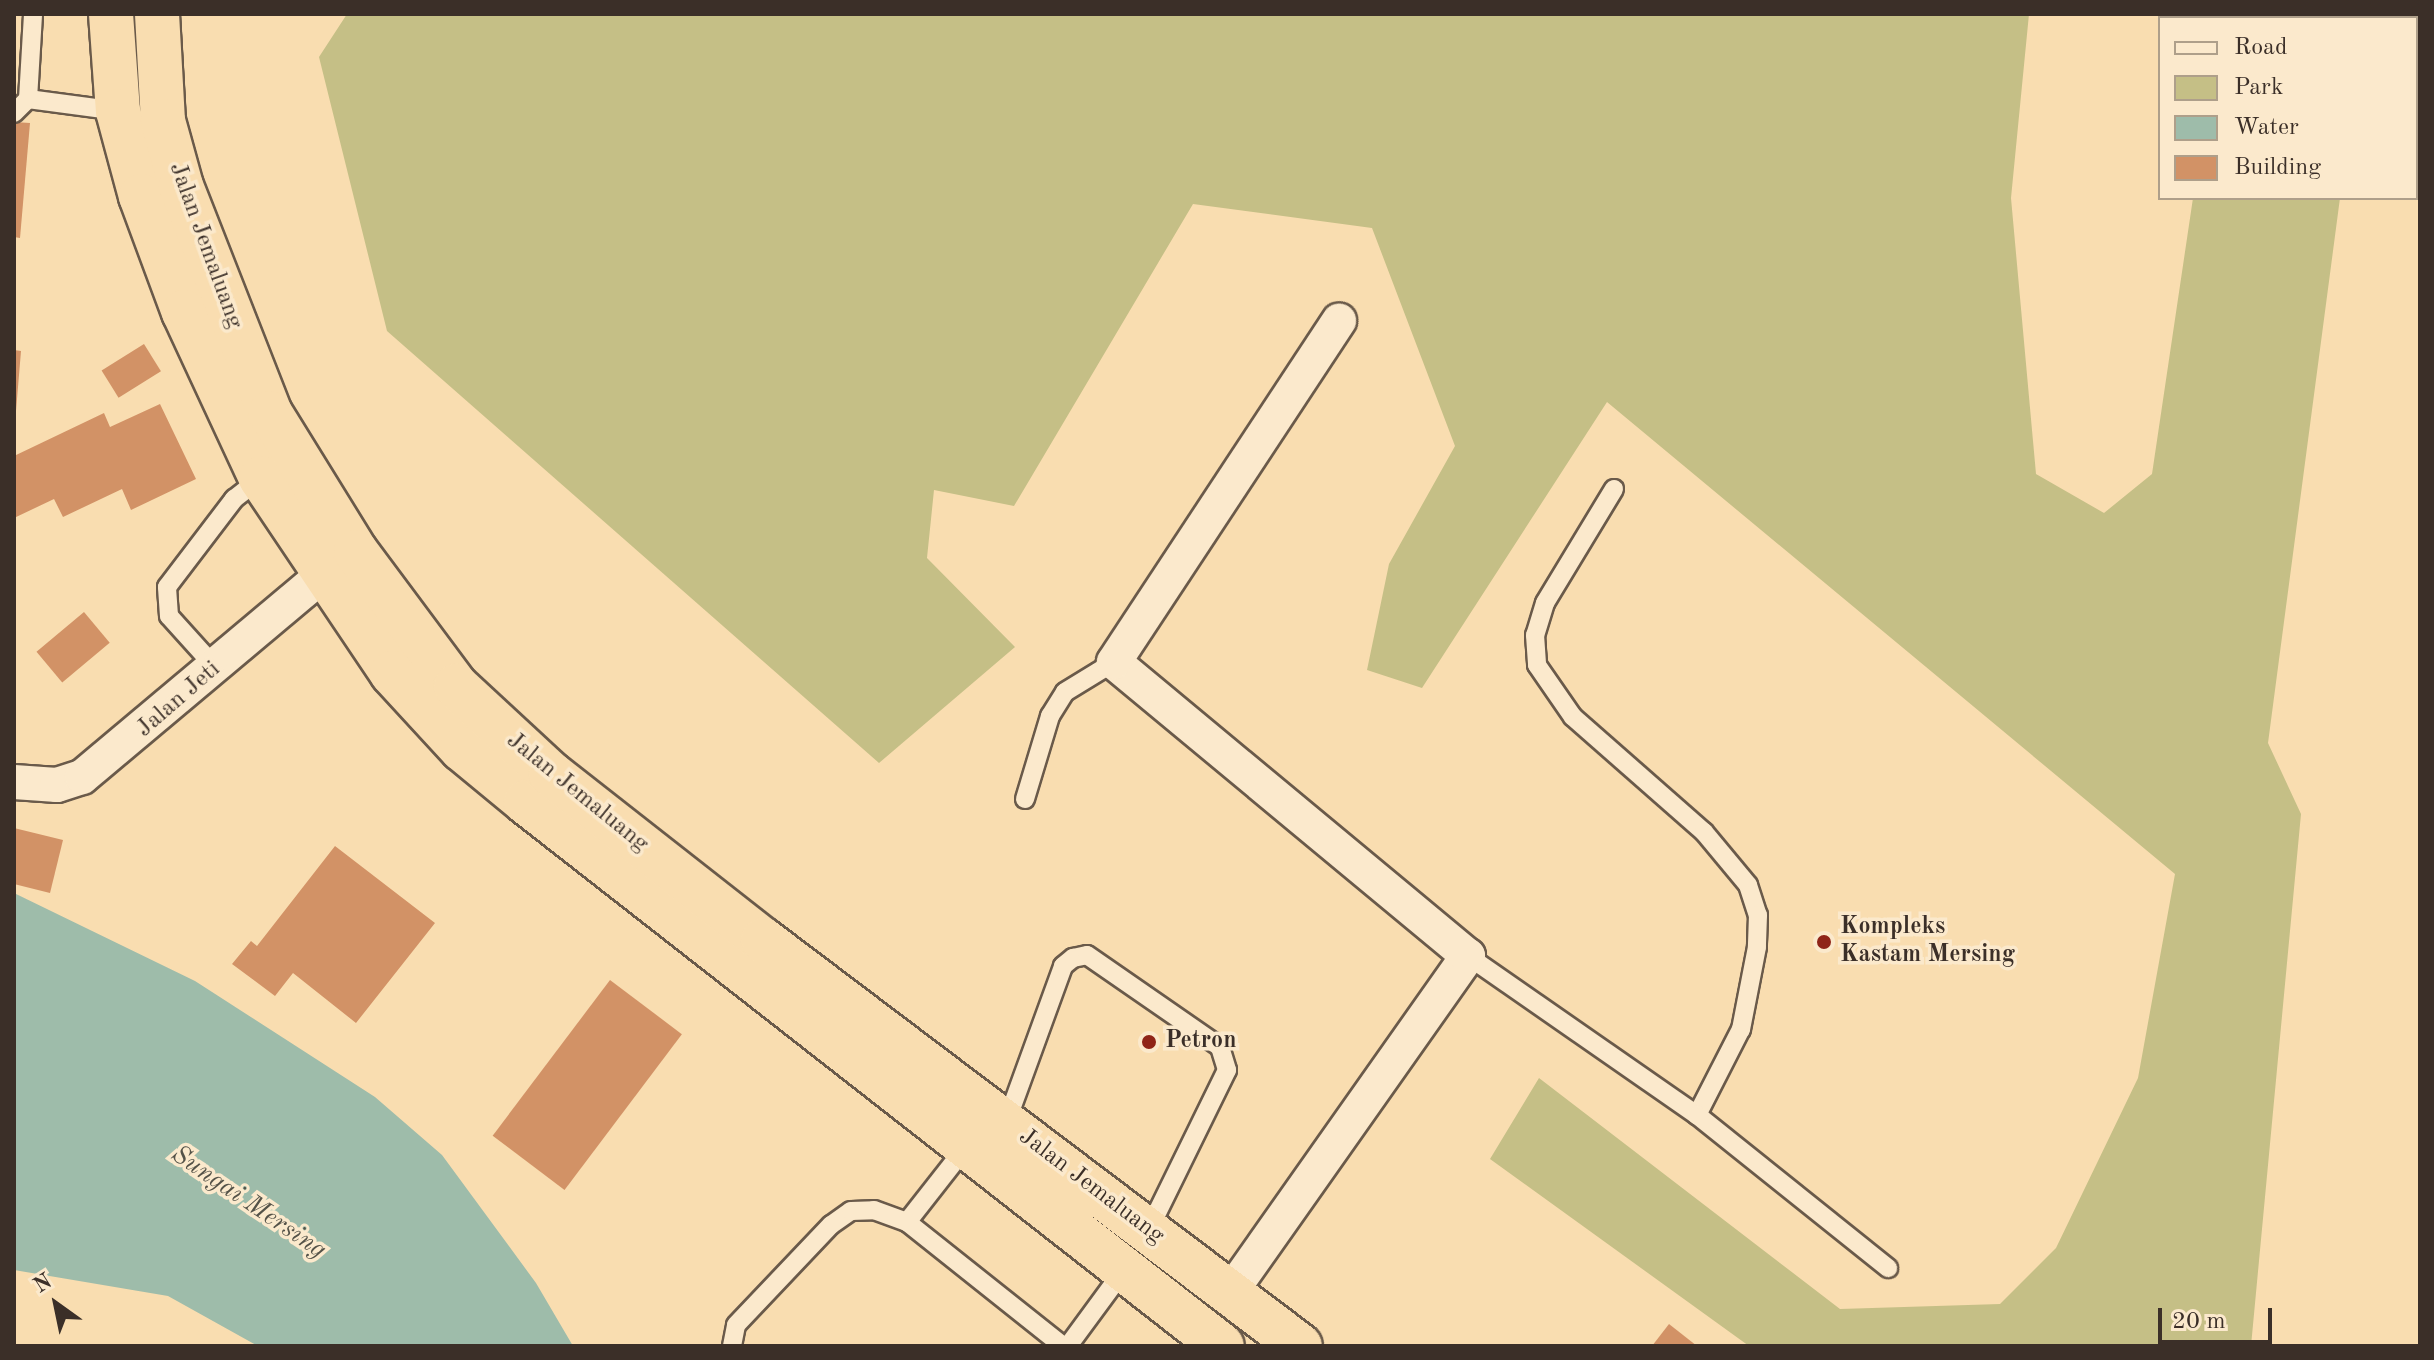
<!DOCTYPE html>
<style>
body{margin:0}
#map{position:relative;width:2434px;height:1360px;overflow:hidden;background:#f9ddb0;font-family:"Old Standard TT",serif}
div>[style]{position:absolute}
.green>*{inset:0;background:#c5bf86}
.water>*{inset:0;background:#9ebcaa}
.building>*{inset:0;background:#d29266;transform-origin:0 0}
.roads{filter:drop-shadow(2px 0 #6a5a4a) drop-shadow(-2px 0 #6a5a4a) drop-shadow(0 2px #6a5a4a) drop-shadow(0 -2px #6a5a4a)}
.service>*{height:18px;margin:-9px;padding:0 9px;transform-origin:9px;border-radius:9px;background:#fbe9cc}
.minor>*{height:34px;margin:-17px;padding:0 17px;transform-origin:17px;border-radius:17px;background:#fbe9cc}
.trunk>*{height:44px;margin:-22px;padding:0 22px;transform-origin:22px;border-radius:22px;background:#f9ddb0}
.dots>*{width:22px;height:22px;translate:-50% -50%;box-sizing:border-box;border:4px solid #fbe9cc;border-radius:50%}
span{translate:-50% -50%;white-space:nowrap;text-align:center;line-height:1.15;-webkit-text-stroke:7px #fbe9cc;paint-order:stroke}
.street-label{font-size:24px;color:#3b2f28}
.poi-label{font-size:24px;color:#3b2f28;font-weight:700}
.left{translate:0 -50%;text-align:left}
.water-label{font-size:26px;color:#545248;font-style:italic}
.frame{position:absolute;inset:0;border:16px solid #3b2f28;pointer-events:none}
.legend{position:absolute;left:2158px;top:16px;width:260px;height:184px;box-sizing:border-box;background:#fbe9cc;border:2px solid #ae9f8a;margin:0;padding:10px 14px;list-style:none;font-size:24px;color:#3b2f28}
.legend li{display:flex;align-items:center;gap:16px;height:40px}
.legend b{width:40px;border:2px solid #ae9f8a}
.north{position:absolute;left:16px;top:1264px;width:80px;height:80px;-webkit-text-stroke:6px #fbe9cc;paint-order:stroke;rotate:327deg;font-size:22px;font-weight:700;line-height:32px;text-align:center;color:#3b2f28}
.north::after{content:'';display:block;margin:auto;width:28px;height:36px;background:#3b2f28;clip-path:polygon(50% 0,100% 100%,50% 72%,0 100%)}
.scale{position:absolute;left:2158px;top:1308px;width:114px;height:36px;box-sizing:border-box;border:4px solid #3b2f28;border-top:0;padding-left:10px;font-size:24px;line-height:28px;white-space:nowrap;color:#3b2f28;-webkit-text-stroke:6px #fbe9cc;paint-order:stroke}
</style>
<div id="map">
<div class="green">
<i style="clip-path:polygon(347px 14px,2029px 14px,2011px 198px,2036px 474px,2104px 513px,2152px 474px,2193px 198px,2340px 198px,2268px 743px,2301px 814px,2251px 1346px,1749px 1346px,1490px 1159px,1539px 1078px,1840px 1309px,2000px 1304px,2056px 1248px,2138px 1078px,2175px 874px,1607px 402px,1422px 688px,1367px 670px,1389px 564px,1455px 446px,1372px 228px,1193px 204px,1014px 506px,934px 490px,927px 558px,1015px 647px,879px 763px,387px 331px,319px 57px)"></i>
</div>
<div class="water">
<i style="clip-path:polygon(14px 893px,195px 981px,375px 1097px,442px 1155px,536px 1283px,573px 1346px,258px 1346px,168px 1296px,14px 1270px)"></i>
</div>
<div class="building">
<i style="clip-path:polygon(14px 122px,30px 123px,20px 238px,14px 237px)"></i>
<i style="left:144px;top:344px;width:32px;height:50px;rotate:58deg"></i>
<i style="clip-path:polygon(14px 350px,21px 351px,16px 411px,14px 411px)"></i>
<i style="clip-path:polygon(160px 404px,196px 479px,131px 510px,122px 489px,63px 517px,54px 499px,14px 518px,14px 456px,104px 413px,110px 427px)"></i>
<i style="left:84px;top:612px;width:40px;height:62px;rotate:50deg"></i>
<i style="clip-path:polygon(14px 828px,63px 840px,50px 893px,14px 884px)"></i>
<i style="clip-path:polygon(335px 846px,435px 923px,356px 1023px,293px 973px,275px 996px,232px 964px,251px 941px,257px 946px)"></i>
<i style="left:610px;top:980px;width:90px;height:195px;rotate:37deg"></i>
<i style="clip-path:polygon(1669px 1324px,1697px 1346px,1652px 1346px)"></i>
</div>
<div class="roads">
<div class="service">
<i style="left:28px;top:99px;width:91px;rotate:7.6deg"></i>
<i style="left:28px;top:99px;width:85px;rotate:-86.6deg"></i>
<i style="left:14px;top:113px;width:20px;rotate:-45deg"></i>
<i style="left:1614px;top:489px;width:133px;rotate:121.2deg"></i>
<i style="left:1545px;top:603px;width:34px;rotate:107deg"></i>
<i style="left:1535px;top:635px;width:30px;rotate:86deg"></i>
<i style="left:1537px;top:665px;width:63px;rotate:55.3deg"></i>
<i style="left:1573px;top:717px;width:174px;rotate:41.3deg"></i>
<i style="left:1704px;top:832px;width:69px;rotate:50.3deg"></i>
<i style="left:1748px;top:885px;width:32px;rotate:72deg"></i>
<i style="left:1758px;top:915px;width:32px;rotate:92deg"></i>
<i style="left:1757px;top:947px;width:84px;rotate:101deg"></i>
<i style="left:1741px;top:1029px;width:97px;rotate:117.1deg"></i>
<i style="left:216px;top:668px;width:70px;rotate:-132.1deg"></i>
<i style="left:169px;top:616px;width:29px;rotate:-94deg"></i>
<i style="left:167px;top:587px;width:111px;rotate:-52.7deg"></i>
<i style="left:234px;top:499px;width:34px;rotate:-38deg"></i>
<i style="left:1025px;top:799px;width:87px;rotate:-73.2deg"></i>
<i style="left:1050px;top:716px;width:28px;rotate:-58deg"></i>
<i style="left:1065px;top:692px;width:57px;rotate:-31.5deg"></i>
<i style="left:1468px;top:956px;width:279px;rotate:34.8deg"></i>
<i style="left:1697px;top:1115px;width:245px;rotate:38.7deg"></i>
<i style="left:1006px;top:1123px;width:167px;rotate:-70deg"></i>
<i style="left:1063px;top:966px;width:13px;rotate:-39deg"></i>
<i style="left:1073px;top:958px;width:14px;rotate:-12deg"></i>
<i style="left:1087px;top:955px;width:162px;rotate:34.7deg"></i>
<i style="left:1220px;top:1047px;width:24px;rotate:73deg"></i>
<i style="left:1227px;top:1070px;width:179px;rotate:116.1deg"></i>
<i style="left:907px;top:1222px;width:94px;rotate:-51.9deg"></i>
<i style="left:732px;top:1346px;width:21px;rotate:-79deg"></i>
<i style="left:736px;top:1325px;width:138px;rotate:-46.5deg"></i>
<i style="left:831px;top:1225px;width:24px;rotate:-35deg"></i>
<i style="left:851px;top:1211px;width:23px;rotate:-2deg"></i>
<i style="left:874px;top:1210px;width:35px;rotate:20deg"></i>
<i style="left:907px;top:1222px;width:199px;rotate:38.5deg"></i>
<i style="left:1068px;top:1346px;width:93px;rotate:-53.7deg"></i>
</div>
<div class="minor">
<i style="left:14px;top:782px;width:43px;rotate:4deg"></i>
<i style="left:57px;top:785px;width:26px;rotate:-18deg"></i>
<i style="left:82px;top:777px;width:317px;rotate:-40deg"></i>
<i style="left:1230px;top:1293px;width:413px;rotate:-54.8deg"></i>
<i style="left:1468px;top:956px;width:460px;rotate:-140.3deg"></i>
<i style="left:1114px;top:662px;width:409px;rotate:-56.6deg"></i>
</div>
<div class="trunk">
<i style="left:111px;top:14px;width:97px;rotate:85.9deg"></i>
<i style="left:118px;top:111px;width:88px;rotate:74.9deg"></i>
<i style="left:141px;top:196px;width:124px;rotate:69.7deg"></i>
<i style="left:184px;top:312px;width:183px;rotate:65.1deg"></i>
<i style="left:261px;top:478px;width:235px;rotate:56.1deg"></i>
<i style="left:392px;top:673px;width:103px;rotate:47.4deg"></i>
<i style="left:462px;top:749px;width:83px;rotate:39.6deg"></i>
<i style="left:526px;top:802px;width:883px;rotate:38.01deg"></i>
<i style="left:157px;top:14px;width:107px;rotate:86.8deg"></i>
<i style="left:163px;top:121px;width:67px;rotate:74.5deg"></i>
<i style="left:181px;top:186px;width:244px;rotate:68.6deg"></i>
<i style="left:270px;top:413px;width:163px;rotate:58.3deg"></i>
<i style="left:356px;top:552px;width:167px;rotate:53.3deg"></i>
<i style="left:456px;top:686px;width:129px;rotate:42.8deg"></i>
<i style="left:551px;top:774px;width:269px;rotate:38.1deg"></i>
<i style="left:763px;top:940px;width:673px;rotate:37.09deg"></i>
</div>
</div>
<div class="dots">
<i style="left:1824px;top:942px;background:#8f2418"></i>
<i style="left:1149px;top:1042px;background:#8f2418"></i>
</div>
<div class="street-label">
<span style="left:205px;top:246px;rotate:70deg">Jalan Jemaluang</span>
<span style="left:179px;top:700px;rotate:-41deg">Jalan Jeti</span>
<span style="left:577px;top:793px;rotate:39deg">Jalan Jemaluang</span>
<span style="left:1091px;top:1187px;rotate:37deg">Jalan Jemaluang</span>
</div>
<div class="poi-label">
<span class="left" style="left:1840px;top:942px">Kompleks<br>Kastam Mersing</span>
<span class="left" style="left:1165px;top:1042px">Petron</span>
</div>
<div class="water-label">
<span style="left:248px;top:1203px;rotate:34deg">Sungai Mersing</span>
</div>
<div class="frame"></div>
<ul class="legend">
<li><b style="height:10px;background:#fbe9cc"></b>Road</li>
<li><b style="height:22px;background:#c5bf86"></b>Park</li>
<li><b style="height:22px;background:#9ebcaa"></b>Water</li>
<li><b style="height:22px;background:#d29266"></b>Building</li>
</ul>
<div class="north">N</div>
<div class="scale">20 m</div>
</div>
